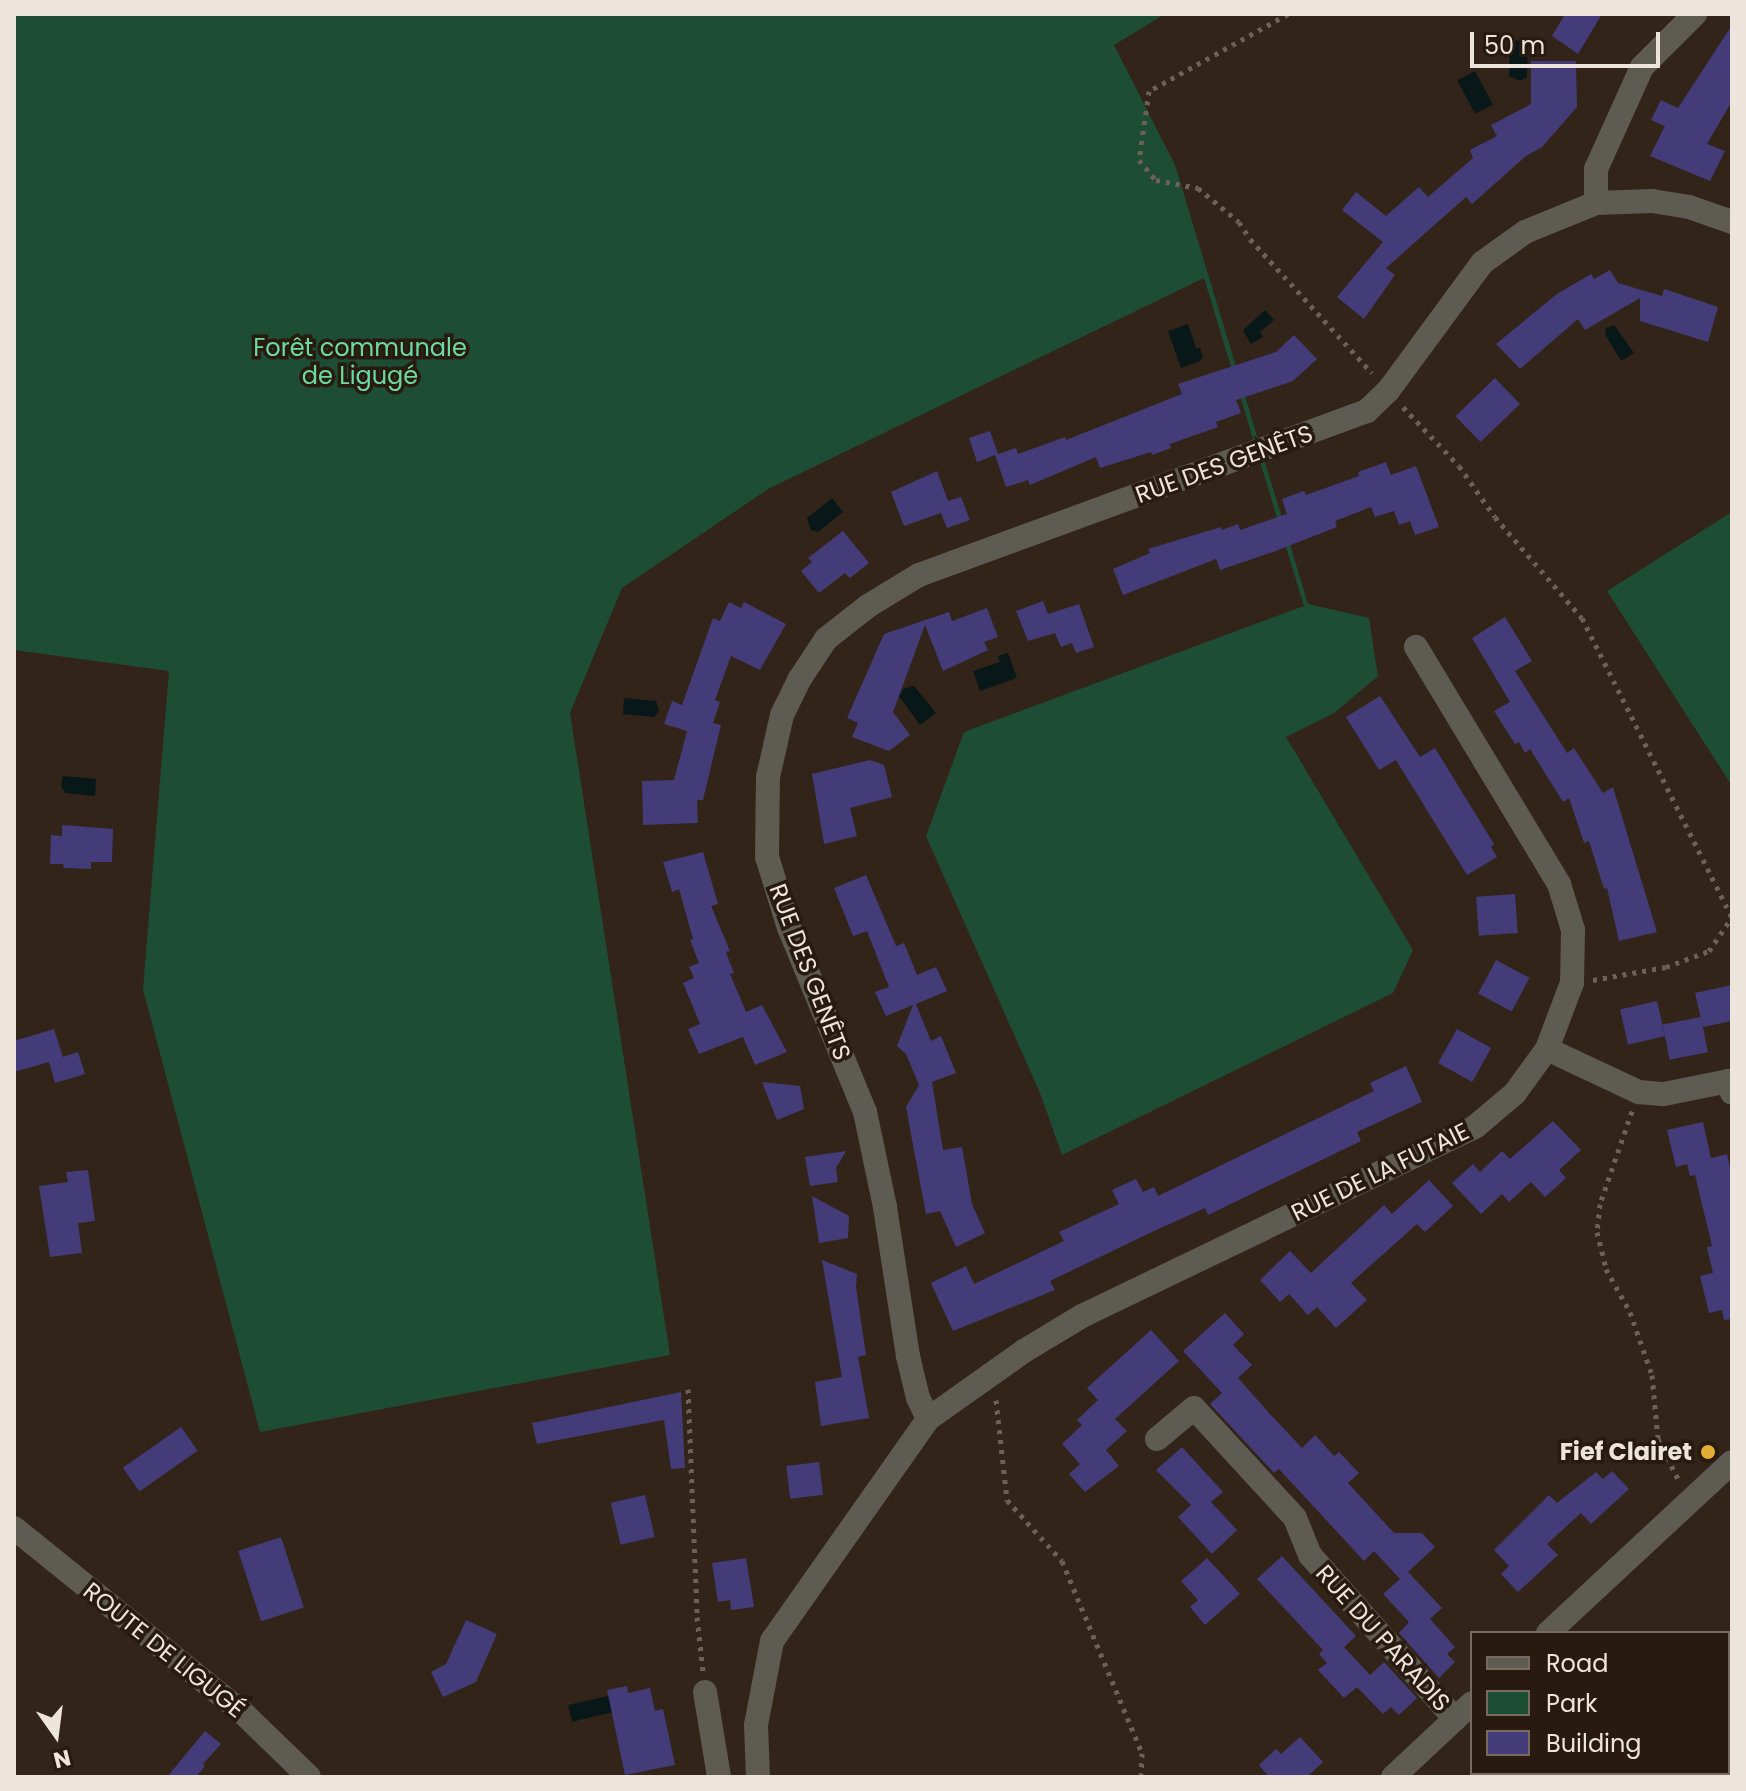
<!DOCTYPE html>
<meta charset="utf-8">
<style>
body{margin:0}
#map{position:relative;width:1746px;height:1791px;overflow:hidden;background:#322419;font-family:Poppins,sans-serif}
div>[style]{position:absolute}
.green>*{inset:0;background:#1e4d35}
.water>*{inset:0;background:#081717;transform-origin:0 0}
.building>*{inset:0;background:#433c79;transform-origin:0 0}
.path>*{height:5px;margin-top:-2.5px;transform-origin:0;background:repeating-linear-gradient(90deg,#6d6056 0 4px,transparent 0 10px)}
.minor>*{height:24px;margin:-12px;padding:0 12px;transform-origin:12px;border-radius:12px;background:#5e5b53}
.dots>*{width:22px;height:22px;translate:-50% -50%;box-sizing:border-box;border:4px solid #281a0f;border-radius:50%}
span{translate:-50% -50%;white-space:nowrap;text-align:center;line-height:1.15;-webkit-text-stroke:7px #281a0f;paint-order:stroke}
.park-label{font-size:24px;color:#6bdaa0}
.street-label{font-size:24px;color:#ede4dc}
.poi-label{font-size:24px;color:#ede4dc;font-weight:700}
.right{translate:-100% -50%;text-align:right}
.frame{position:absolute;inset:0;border:16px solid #ede4dc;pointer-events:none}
.legend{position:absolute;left:1470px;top:1631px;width:260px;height:144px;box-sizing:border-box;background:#281a0f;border:2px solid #776b61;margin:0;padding:10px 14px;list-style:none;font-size:24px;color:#ede4dc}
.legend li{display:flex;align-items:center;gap:16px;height:40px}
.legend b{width:40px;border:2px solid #776b61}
.north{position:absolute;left:16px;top:1695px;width:80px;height:80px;-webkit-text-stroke:6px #281a0f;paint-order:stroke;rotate:166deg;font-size:22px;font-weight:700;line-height:32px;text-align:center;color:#ede4dc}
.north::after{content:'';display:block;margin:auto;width:28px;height:36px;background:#ede4dc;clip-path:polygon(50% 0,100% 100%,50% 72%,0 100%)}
.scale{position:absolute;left:1470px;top:32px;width:190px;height:36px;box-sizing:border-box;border:4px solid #ede4dc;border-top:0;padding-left:10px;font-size:24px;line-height:28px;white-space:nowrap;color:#ede4dc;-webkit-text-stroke:6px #281a0f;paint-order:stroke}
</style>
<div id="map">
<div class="green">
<i style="clip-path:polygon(14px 14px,1165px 14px,1114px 45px,1175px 165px,1308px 604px,1369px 618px,1378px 676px,1334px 713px,1286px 737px,1413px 950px,1393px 993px,1062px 1155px,1040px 1093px,926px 836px,964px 732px,1304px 606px,1204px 278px,768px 489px,622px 588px,570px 713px,670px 1355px,260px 1432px,143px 989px,169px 671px,14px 650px)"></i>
<i style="clip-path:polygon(1732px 512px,1732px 786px,1607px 591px)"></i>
</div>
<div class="water">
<i style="clip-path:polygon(1510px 40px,1528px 41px,1527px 77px,1520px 81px,1509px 76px)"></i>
<i style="left:1475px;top:71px;width:38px;height:20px;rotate:62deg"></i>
<i style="clip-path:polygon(1265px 310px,1274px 320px,1260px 332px,1263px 337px,1251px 344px,1243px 330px)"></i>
<i style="clip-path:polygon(1188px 324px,1196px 348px,1200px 348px,1203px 356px,1200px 361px,1181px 368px,1168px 331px)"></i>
<i style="clip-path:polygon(1614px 325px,1634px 353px,1621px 361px,1606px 336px,1605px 329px)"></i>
<i style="clip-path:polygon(832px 498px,843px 512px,818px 532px,811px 530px,807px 518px)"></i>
<i style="clip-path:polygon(1008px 653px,1017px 678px,980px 691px,973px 671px,1000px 662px,998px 656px)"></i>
<i style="clip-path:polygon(914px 686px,936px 713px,920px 725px,899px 696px,903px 689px)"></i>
<i style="clip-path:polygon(624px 698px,656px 701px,659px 711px,654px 717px,623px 714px)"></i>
<i style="clip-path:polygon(63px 776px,96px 779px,95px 796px,65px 793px,61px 786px)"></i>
<i style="left:612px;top:1695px;width:17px;height:45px;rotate:77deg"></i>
</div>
<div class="building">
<i style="clip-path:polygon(1565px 14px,1602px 14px,1578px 54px,1552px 36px)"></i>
<i style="clip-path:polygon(1732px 25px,1732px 101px,1707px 144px,1725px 151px,1710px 181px,1650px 156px,1665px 126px,1651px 120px,1661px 100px,1678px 108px)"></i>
<i style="clip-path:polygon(1531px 61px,1576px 61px,1577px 107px,1542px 147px,1526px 156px,1472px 204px,1466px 197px,1386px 268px,1395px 275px,1364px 319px,1337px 297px,1383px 242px,1342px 210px,1356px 192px,1386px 216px,1419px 187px,1428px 197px,1473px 158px,1470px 150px,1497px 136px,1491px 125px,1531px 104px)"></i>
<i style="clip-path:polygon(1610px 270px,1618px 283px,1662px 296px,1664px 289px,1718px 307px,1708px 342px,1640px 321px,1640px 298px,1585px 330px,1578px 319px,1520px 369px,1496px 344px,1557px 294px,1591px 274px,1594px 279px)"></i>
<i style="clip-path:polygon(1294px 335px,1317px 359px,1293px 381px,1236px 400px,1241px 413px,1216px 422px,1218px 427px,1170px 444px,1171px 448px,1152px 455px,1151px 452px,1100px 468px,1096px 457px,1030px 485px,1028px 480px,1006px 487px,995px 455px,977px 462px,969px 438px,990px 431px,998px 454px,1016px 448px,1018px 454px,1065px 437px,1066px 440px,1182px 394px,1178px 384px,1276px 352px)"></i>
<i style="left:1495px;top:378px;width:36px;height:55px;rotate:46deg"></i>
<i style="clip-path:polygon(1386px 462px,1391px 475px,1416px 466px,1439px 527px,1415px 535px,1410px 521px,1399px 525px,1394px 511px,1375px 517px,1371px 507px,1335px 521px,1337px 527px,1273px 552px,1220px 570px,1216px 559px,1123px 595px,1113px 569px,1150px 553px,1148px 549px,1221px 527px,1222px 530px,1238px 524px,1240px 530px,1287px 514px,1282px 499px,1304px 491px,1306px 495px,1359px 476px,1358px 472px)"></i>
<i style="clip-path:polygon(937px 471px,948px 501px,961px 497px,970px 520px,947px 528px,941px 513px,904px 526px,891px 492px)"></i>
<i style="clip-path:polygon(843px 531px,869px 563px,850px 578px,845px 573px,819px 593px,801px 571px,812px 562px,808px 558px)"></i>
<i style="clip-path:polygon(1043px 601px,1048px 614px,1079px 604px,1094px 647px,1076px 653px,1072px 643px,1061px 647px,1055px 633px,1028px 641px,1016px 611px)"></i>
<i style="clip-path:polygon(729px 602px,741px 608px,744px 602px,786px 624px,760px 670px,731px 656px,715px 700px,720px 702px,713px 723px,721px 725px,703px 800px,697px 800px,698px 823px,643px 825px,642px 781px,674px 780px,687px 731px,664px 724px,672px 701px,682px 705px,713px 618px,720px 621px)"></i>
<i style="clip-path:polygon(987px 608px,998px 637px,984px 642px,988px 650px,943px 671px,925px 625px,893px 712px,910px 735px,889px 751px,852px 737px,858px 723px,847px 718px,884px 634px,949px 612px,952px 621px)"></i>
<i style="clip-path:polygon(1505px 617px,1532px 661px,1515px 671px,1567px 753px,1574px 748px,1603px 793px,1613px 787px,1657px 932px,1619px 941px,1607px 888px,1604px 889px,1589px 841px,1584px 843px,1569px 798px,1563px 802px,1530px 749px,1525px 753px,1519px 742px,1515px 744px,1494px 711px,1510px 702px,1472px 638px)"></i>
<i style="clip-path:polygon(1380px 696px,1420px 757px,1435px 748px,1494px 844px,1491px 847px,1497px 857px,1467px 875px,1396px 760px,1379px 770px,1346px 717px)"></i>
<i style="clip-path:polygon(870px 760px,884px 765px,892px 797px,850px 808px,857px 836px,824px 844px,812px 774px)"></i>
<i style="clip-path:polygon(62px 825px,113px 829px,112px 862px,91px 862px,91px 869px,64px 868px,63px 864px,50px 864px,51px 835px,62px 836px)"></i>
<i style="clip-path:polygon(703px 852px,718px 904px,711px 906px,730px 951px,726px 952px,734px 973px,730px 974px,746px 1012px,762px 1005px,787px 1052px,755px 1065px,743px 1037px,699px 1054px,688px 1029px,700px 1024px,683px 983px,694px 978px,689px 967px,699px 963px,690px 940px,693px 939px,679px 889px,672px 892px,663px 862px)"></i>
<i style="clip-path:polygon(866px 875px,896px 946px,904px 943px,917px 975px,936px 967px,947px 991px,916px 1004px,931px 1041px,941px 1036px,956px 1073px,932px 1082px,943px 1150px,962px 1147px,972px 1204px,985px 1233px,956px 1247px,940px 1211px,926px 1214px,910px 1129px,906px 1107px,919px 1085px,906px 1054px,897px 1046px,913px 1005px,886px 1016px,875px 992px,889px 987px,867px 931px,853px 936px,834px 888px)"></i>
<i style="left:1515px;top:894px;width:39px;height:39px;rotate:86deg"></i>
<i style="left:1496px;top:960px;width:38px;height:38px;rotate:28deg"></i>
<i style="clip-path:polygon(1732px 985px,1732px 1021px,1703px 1027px,1695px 993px)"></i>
<i style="left:1657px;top:1001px;width:36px;height:38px;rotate:77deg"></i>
<i style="left:1701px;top:1017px;width:36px;height:39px;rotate:79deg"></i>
<i style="clip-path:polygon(54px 1029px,63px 1057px,78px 1052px,85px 1074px,55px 1083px,49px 1062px,14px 1072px,14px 1041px)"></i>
<i style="left:1457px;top:1029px;width:39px;height:39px;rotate:29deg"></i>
<i style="clip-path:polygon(1406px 1066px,1422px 1102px,1357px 1132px,1361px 1141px,1208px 1215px,1205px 1208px,1154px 1231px,1050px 1281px,1055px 1290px,953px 1331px,931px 1283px,966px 1266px,974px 1284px,1064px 1241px,1059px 1232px,1119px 1204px,1112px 1190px,1136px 1179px,1143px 1192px,1154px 1187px,1158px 1196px,1374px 1091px,1370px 1083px)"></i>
<i style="clip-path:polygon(762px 1082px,800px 1086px,804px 1109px,777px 1120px)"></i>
<i style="clip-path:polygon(1553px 1121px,1581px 1150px,1559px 1170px,1566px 1178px,1545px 1197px,1531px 1182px,1509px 1202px,1502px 1194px,1481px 1214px,1452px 1183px,1473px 1164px,1480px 1172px,1502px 1151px,1510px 1159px)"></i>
<i style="clip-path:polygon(1703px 1122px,1711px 1158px,1727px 1154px,1732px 1176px,1732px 1319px,1724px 1320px,1722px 1310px,1709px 1313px,1700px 1276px,1713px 1273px,1707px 1247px,1712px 1246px,1695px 1175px,1690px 1176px,1687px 1164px,1676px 1167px,1667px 1130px)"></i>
<i style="clip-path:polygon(846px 1151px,836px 1168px,838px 1182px,810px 1186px,805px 1157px)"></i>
<i style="clip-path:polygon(88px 1170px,95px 1221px,78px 1223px,82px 1253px,50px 1257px,39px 1186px,68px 1182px,66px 1172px)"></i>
<i style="clip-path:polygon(1429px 1180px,1453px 1206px,1425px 1232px,1417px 1224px,1351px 1283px,1367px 1300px,1336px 1328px,1317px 1307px,1308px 1315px,1289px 1294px,1280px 1302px,1260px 1280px,1290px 1251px,1311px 1273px,1384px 1205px,1392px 1214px)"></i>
<i style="clip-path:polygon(812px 1196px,849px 1216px,848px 1238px,819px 1243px)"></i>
<i style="clip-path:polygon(822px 1260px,857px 1274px,856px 1287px,866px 1355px,858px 1357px,869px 1418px,821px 1426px,815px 1382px,842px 1377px)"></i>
<i style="clip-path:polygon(1225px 1313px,1244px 1334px,1233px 1345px,1252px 1365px,1238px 1378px,1270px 1414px,1302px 1448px,1315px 1435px,1334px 1456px,1339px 1452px,1359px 1473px,1348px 1483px,1394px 1533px,1422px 1533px,1435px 1547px,1408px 1572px,1442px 1608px,1430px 1619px,1455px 1647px,1447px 1654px,1455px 1662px,1439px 1678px,1399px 1633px,1409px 1622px,1383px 1594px,1400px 1579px,1374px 1551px,1364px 1561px,1279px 1469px,1274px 1473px,1210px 1404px,1222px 1393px,1183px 1351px)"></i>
<i style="clip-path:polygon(1151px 1330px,1179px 1361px,1115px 1419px,1127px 1431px,1106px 1450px,1119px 1466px,1085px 1492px,1069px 1474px,1080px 1464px,1062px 1444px,1082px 1425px,1077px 1420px,1098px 1400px,1087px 1388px)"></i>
<i style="clip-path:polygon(681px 1392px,685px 1468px,671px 1469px,664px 1420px,537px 1444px,532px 1423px)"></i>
<i style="left:181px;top:1427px;width:29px;height:71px;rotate:55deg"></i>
<i style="clip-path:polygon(1182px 1447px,1223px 1492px,1211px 1502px,1237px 1530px,1212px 1554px,1178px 1517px,1191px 1505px,1156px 1470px)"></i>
<i style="left:819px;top:1462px;width:33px;height:33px;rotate:83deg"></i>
<i style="clip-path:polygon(1612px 1471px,1629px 1489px,1591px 1524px,1581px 1513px,1547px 1544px,1558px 1555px,1518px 1592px,1501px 1574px,1509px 1566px,1494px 1550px,1549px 1495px,1557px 1503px,1596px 1472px,1603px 1479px)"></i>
<i style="left:645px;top:1495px;width:43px;height:35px;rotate:77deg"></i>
<i style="left:281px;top:1537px;width:74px;height:45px;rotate:72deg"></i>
<i style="clip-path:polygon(1282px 1556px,1356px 1636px,1344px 1647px,1370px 1675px,1384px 1662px,1417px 1698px,1399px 1715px,1391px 1707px,1383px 1714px,1357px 1687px,1344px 1698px,1318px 1670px,1327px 1663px,1319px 1654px,1323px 1650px,1257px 1579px)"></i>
<i style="clip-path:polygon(746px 1558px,754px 1607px,731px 1610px,730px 1600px,718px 1602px,712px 1563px)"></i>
<i style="clip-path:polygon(1207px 1558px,1240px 1594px,1205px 1625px,1190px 1607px,1198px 1600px,1181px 1581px)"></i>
<i style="clip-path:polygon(466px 1620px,497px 1634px,476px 1682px,443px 1697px,431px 1672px,446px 1664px)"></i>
<i style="clip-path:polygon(627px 1686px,628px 1693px,650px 1688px,655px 1711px,663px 1709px,675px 1765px,625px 1775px,607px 1690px)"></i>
<i style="clip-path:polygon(205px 1731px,221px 1744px,203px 1764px,205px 1766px,196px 1777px,167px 1777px)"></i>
<i style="clip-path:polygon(1300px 1737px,1323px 1762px,1307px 1777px,1269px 1777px,1259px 1765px,1276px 1749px,1281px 1754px)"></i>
</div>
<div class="path">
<i style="left:1288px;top:14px;width:159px;rotate:151deg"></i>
<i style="left:1149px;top:91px;width:70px;rotate:98.2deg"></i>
<i style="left:1139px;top:160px;width:26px;rotate:50deg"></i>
<i style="left:1156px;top:180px;width:43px;rotate:10.8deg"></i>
<i style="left:1198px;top:188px;width:53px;rotate:39.7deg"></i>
<i style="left:1239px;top:222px;width:20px;rotate:57deg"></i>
<i style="left:1250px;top:239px;width:181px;rotate:47.7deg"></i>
<i style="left:1403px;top:407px;width:81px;rotate:46.5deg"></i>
<i style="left:1459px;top:466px;width:62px;rotate:54.8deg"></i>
<i style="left:1495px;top:517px;width:133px;rotate:49.3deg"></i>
<i style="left:1582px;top:618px;width:335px;rotate:63.4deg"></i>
<i style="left:1593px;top:980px;width:74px;rotate:-10.1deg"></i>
<i style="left:1666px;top:967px;width:46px;rotate:-20.4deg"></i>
<i style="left:1709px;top:951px;width:41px;rotate:-55.9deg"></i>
<i style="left:1632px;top:1111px;width:98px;rotate:109deg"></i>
<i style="left:1600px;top:1204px;width:28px;rotate:96deg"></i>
<i style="left:1597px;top:1232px;width:38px;rotate:76deg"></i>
<i style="left:1606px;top:1269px;width:49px;rotate:60.8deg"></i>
<i style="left:1630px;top:1312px;width:67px;rotate:70.8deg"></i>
<i style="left:1652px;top:1375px;width:64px;rotate:84.6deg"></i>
<i style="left:1658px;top:1439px;width:45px;rotate:63.4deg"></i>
<i style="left:688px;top:1389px;width:228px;rotate:87.7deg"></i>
<i style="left:697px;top:1617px;width:54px;rotate:83.7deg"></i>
<i style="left:996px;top:1400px;width:101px;rotate:83.7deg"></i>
<i style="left:1007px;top:1500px;width:82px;rotate:48deg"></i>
<i style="left:1062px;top:1561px;width:208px;rotate:67.4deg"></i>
<i style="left:1142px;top:1753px;width:24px;rotate:92deg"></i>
</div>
<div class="minor">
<i style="left:1596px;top:203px;width:34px;rotate:-90deg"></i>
<i style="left:1596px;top:169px;width:112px;rotate:-65.7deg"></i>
<i style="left:1642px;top:67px;width:75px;rotate:-45deg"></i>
<i style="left:1547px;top:1049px;width:102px;rotate:25.1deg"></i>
<i style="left:1639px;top:1092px;width:25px;rotate:5deg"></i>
<i style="left:1664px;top:1094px;width:66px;rotate:-11.3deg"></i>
<i style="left:1729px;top:1081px;width:12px;rotate:76deg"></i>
<i style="left:928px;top:1419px;width:118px;rotate:-35.3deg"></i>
<i style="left:1024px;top:1351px;width:68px;rotate:-31.1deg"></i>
<i style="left:1082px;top:1316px;width:437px;rotate:-25.7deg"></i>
<i style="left:1476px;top:1126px;width:51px;rotate:-40.2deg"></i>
<i style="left:1515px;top:1093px;width:54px;rotate:-54deg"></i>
<i style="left:1547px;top:1049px;width:71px;rotate:-69.3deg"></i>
<i style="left:1572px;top:983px;width:53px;rotate:-88.9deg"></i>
<i style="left:1573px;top:930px;width:48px;rotate:-106.9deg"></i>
<i style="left:1559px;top:884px;width:277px;rotate:-121.1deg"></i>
<i style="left:1157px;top:1439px;width:48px;rotate:-40deg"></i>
<i style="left:1194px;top:1408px;width:149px;rotate:47.4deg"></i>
<i style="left:1295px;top:1518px;width:40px;rotate:68deg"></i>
<i style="left:1310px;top:1555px;width:219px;rotate:48.5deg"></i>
<i style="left:14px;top:1528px;width:293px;rotate:38.9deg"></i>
<i style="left:242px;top:1712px;width:93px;rotate:44.1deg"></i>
<i style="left:1548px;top:1633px;width:251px;rotate:-42.9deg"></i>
<i style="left:705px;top:1692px;width:86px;rotate:80.6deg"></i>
<i style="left:758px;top:1777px;width:52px;rotate:-92.2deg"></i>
<i style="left:756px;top:1725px;width:86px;rotate:-79.2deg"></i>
<i style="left:772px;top:1641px;width:271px;rotate:-54.9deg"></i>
<i style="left:928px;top:1419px;width:23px;rotate:-115deg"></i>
<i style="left:918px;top:1398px;width:43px;rotate:-103.4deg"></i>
<i style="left:908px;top:1356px;width:151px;rotate:-98.8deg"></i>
<i style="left:885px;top:1207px;width:97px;rotate:-101.9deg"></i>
<i style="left:865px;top:1112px;width:199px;rotate:-112.4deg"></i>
<i style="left:789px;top:928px;width:74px;rotate:-107.2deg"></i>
<i style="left:767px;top:857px;width:80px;rotate:-89.3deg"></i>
<i style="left:768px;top:777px;width:64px;rotate:-77.3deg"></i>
<i style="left:782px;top:715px;width:39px;rotate:-64deg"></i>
<i style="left:799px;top:680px;width:49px;rotate:-56.6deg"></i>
<i style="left:826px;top:639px;width:53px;rotate:-38.2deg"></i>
<i style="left:868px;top:606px;width:60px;rotate:-31.3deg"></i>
<i style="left:919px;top:575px;width:477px;rotate:-20.1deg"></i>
<i style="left:1367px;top:411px;width:29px;rotate:-44deg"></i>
<i style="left:1388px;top:391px;width:159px;rotate:-53.7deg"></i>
<i style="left:1482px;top:263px;width:53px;rotate:-35.8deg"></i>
<i style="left:1525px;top:232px;width:77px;rotate:-22.2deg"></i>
<i style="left:1596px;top:203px;width:56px;rotate:-2deg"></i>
<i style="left:1652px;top:201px;width:37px;rotate:9deg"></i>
<i style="left:1689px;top:207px;width:46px;rotate:19.2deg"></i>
<i style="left:1393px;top:1777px;width:108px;rotate:-43.1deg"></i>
</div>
<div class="dots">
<i style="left:1708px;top:1452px;background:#e2af34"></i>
</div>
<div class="park-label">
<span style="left:360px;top:362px">Forêt communale<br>de Ligugé</span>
</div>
<div class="street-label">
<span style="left:1224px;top:464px;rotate:-20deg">RUE DES GENÊTS</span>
<span style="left:810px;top:972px;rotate:69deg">RUE DES GENÊTS</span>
<span style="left:1380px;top:1172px;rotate:-26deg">RUE DE LA FUTAIE</span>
<span style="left:1383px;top:1638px;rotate:48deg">RUE DU PARADIS</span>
<span style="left:164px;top:1650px;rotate:39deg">ROUTE DE LIGUGÉ</span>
</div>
<div class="poi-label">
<span class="right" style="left:1692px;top:1452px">Fief Clairet</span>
</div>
<div class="frame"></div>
<ul class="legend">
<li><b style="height:10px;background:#5e5b53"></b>Road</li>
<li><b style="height:22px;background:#1e4d35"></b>Park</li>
<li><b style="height:22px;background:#433c79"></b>Building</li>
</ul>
<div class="north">N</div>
<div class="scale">50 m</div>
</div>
